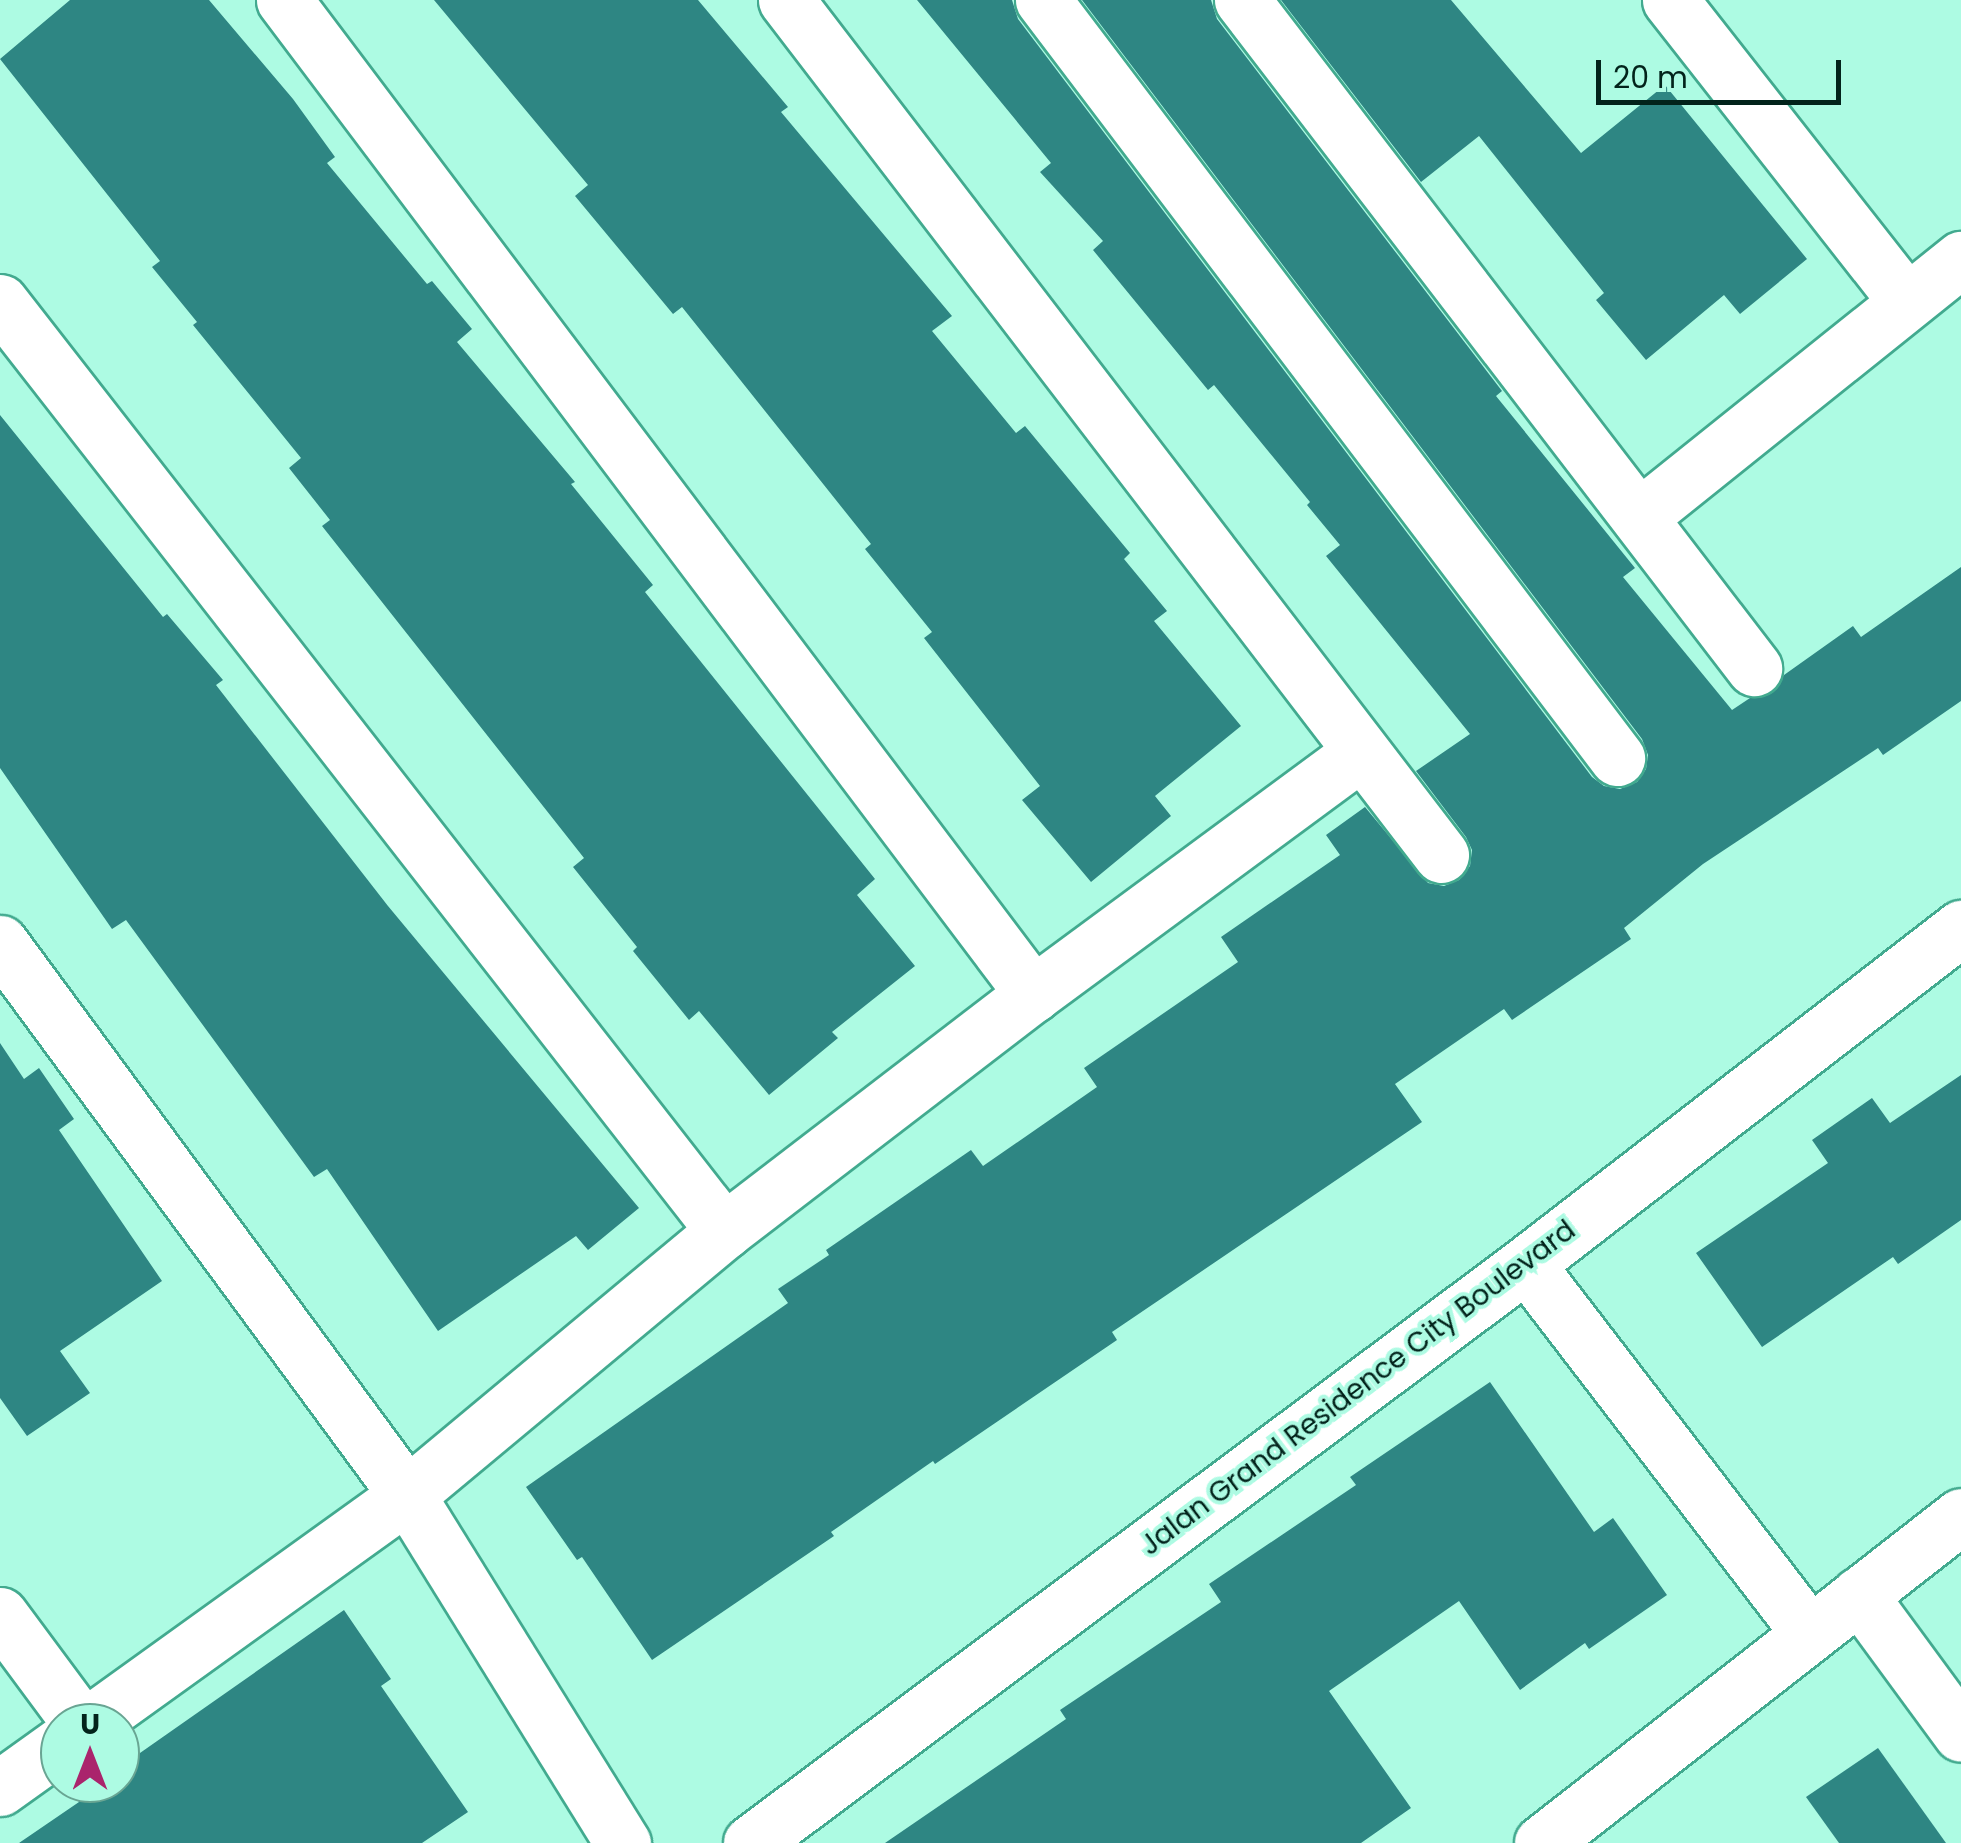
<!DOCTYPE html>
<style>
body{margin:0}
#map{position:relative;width:1961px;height:1843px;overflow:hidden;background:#adfbe3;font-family:Poppins,sans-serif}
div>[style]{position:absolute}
.building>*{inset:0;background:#2e8683}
.roads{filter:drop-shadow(2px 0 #42aa8f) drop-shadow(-2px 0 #42aa8f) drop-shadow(0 2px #42aa8f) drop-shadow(0 -2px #42aa8f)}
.minor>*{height:55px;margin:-27.5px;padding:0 27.5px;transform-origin:27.5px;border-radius:27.5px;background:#fff}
span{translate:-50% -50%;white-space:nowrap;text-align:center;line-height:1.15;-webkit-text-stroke:8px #adfbe3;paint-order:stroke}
.street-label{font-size:28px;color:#02231b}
.north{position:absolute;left:40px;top:1703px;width:100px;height:100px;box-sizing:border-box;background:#adfbe3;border:2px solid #69a593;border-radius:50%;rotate:0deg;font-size:28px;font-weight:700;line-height:40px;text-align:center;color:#02231b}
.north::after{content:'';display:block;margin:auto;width:35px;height:45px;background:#aa246c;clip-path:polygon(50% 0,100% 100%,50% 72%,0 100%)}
.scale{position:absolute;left:1596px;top:60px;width:245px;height:45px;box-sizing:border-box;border:5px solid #02231b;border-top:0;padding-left:12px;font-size:30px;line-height:35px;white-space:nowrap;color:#02231b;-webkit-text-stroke:8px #adfbe3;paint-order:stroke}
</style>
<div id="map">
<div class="building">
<i style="clip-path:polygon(70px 0,209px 0,293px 99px,335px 157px,327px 163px,427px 284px,432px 281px,472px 329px,457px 342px,575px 482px,571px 484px,653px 585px,645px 592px,875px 879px,857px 895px,915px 966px,832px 1032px,838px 1038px,769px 1095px,699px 1011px,689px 1020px,633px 951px,637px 947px,573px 867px,584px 858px,322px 526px,330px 520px,289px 468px,301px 458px,193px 325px,197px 322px,152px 267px,160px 261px,0 59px)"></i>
<i style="clip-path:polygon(434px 0,698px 0,788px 107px,781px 112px,952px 316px,932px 331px,1016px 433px,1025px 426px,1130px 553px,1124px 559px,1167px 611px,1154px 621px,1241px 726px,1155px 796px,1171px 816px,1091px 882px,1022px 800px,1040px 786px,924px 638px,932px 632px,865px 549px,871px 544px,682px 307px,673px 314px,575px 196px,588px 185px)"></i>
<i style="clip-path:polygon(917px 0,1012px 0,1018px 19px,1592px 777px,1604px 786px,1620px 789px,1637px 782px,1646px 769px,1648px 755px,1642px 739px,1082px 0,1211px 0,1217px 19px,1502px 391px,1496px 396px,1635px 568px,1623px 577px,1732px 710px,1750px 698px,1772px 693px,1784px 675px,1853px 626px,1861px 637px,1961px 567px,1961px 701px,1883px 755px,1878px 748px,1703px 864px,1624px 928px,1631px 939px,1512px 1020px,1504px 1009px,1395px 1084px,1422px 1122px,1112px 1332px,1117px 1340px,935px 1464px,933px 1461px,831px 1532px,834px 1536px,652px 1660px,582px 1557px,577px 1560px,526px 1487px,788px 1303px,778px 1289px,829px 1255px,826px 1250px,971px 1150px,983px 1166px,1097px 1087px,1084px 1068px,1238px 962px,1221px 937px,1340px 855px,1326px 835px,1365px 807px,1428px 883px,1444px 886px,1459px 880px,1470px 866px,1472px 850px,1466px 837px,1416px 771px,1470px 734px,1326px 556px,1340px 545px,1307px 505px,1310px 502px,1214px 385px,1208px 390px,1093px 250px,1103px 241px,1040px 172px,1051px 163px)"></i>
<i style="clip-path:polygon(1281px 0,1451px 0,1581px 153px,1665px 85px,1807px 259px,1740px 314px,1724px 295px,1646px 360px,1596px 300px,1604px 293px,1479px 136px,1421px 182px)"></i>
<i style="clip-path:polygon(0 415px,163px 617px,167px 614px,223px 680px,216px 685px,388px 906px,639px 1208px,588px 1250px,576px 1236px,438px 1331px,327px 1169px,314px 1177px,126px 920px,112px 929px,0 768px)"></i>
<i style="clip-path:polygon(0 1043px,24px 1079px,39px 1068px,74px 1119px,59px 1130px,162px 1281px,60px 1351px,90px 1393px,27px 1436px,0 1398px)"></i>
<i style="clip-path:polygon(1961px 1075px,1961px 1220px,1898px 1264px,1893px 1257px,1762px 1347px,1696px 1253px,1828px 1163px,1812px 1140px,1872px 1098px,1890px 1123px)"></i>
<i style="clip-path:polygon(1490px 1382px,1594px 1532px,1613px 1518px,1667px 1595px,1589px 1649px,1585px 1643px,1520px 1690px,1459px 1601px,1329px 1691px,1411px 1808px,1361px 1843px,885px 1843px,1066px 1719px,1060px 1710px,1221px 1602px,1209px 1584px,1356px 1485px,1350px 1477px)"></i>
<i style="clip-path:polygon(344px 1610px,391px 1679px,381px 1686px,468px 1812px,422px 1843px,19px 1843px,79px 1802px,76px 1797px,97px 1783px,120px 1783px,120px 1767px)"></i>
<i style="clip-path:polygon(1878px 1748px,1946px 1843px,1839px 1843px,1806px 1797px)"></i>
</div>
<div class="roads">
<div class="minor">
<i style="left:284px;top:0;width:1245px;rotate:53deg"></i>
<i style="left:786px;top:0;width:1077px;rotate:52.54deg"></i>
<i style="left:1043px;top:0;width:951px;rotate:52.86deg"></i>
<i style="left:1242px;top:0;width:842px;rotate:52.53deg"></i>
<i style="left:1670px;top:0;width:381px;rotate:51.9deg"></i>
<i style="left:0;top:302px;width:1178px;rotate:52.07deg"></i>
<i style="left:1639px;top:517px;width:413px;rotate:-38.7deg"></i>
<i style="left:0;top:943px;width:686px;rotate:53.6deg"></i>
<i style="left:407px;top:1495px;width:410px;rotate:58.2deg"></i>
<i style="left:1526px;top:1264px;width:466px;rotate:52.5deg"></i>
<i style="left:1859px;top:1595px;width:172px;rotate:53.7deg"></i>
<i style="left:0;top:1615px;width:134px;rotate:53.5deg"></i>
<i style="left:90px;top:1723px;width:390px;rotate:-35.7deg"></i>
<i style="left:407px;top:1495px;width:413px;rotate:-39.8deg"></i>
<i style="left:724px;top:1231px;width:389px;rotate:-37.5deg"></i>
<i style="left:1033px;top:994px;width:406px;rotate:-36.4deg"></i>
<i style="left:0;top:1788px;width:74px;rotate:-35.6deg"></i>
<i style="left:751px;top:1843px;width:967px;rotate:-36.76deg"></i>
<i style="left:1526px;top:1264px;width:550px;rotate:-37.68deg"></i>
<i style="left:1542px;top:1843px;width:531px;rotate:-37.97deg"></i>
</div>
</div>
<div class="street-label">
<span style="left:1358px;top:1388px;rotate:-37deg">Jalan Grand Residence City Boulevard</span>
</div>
<div class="north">U</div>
<div class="scale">20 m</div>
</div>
